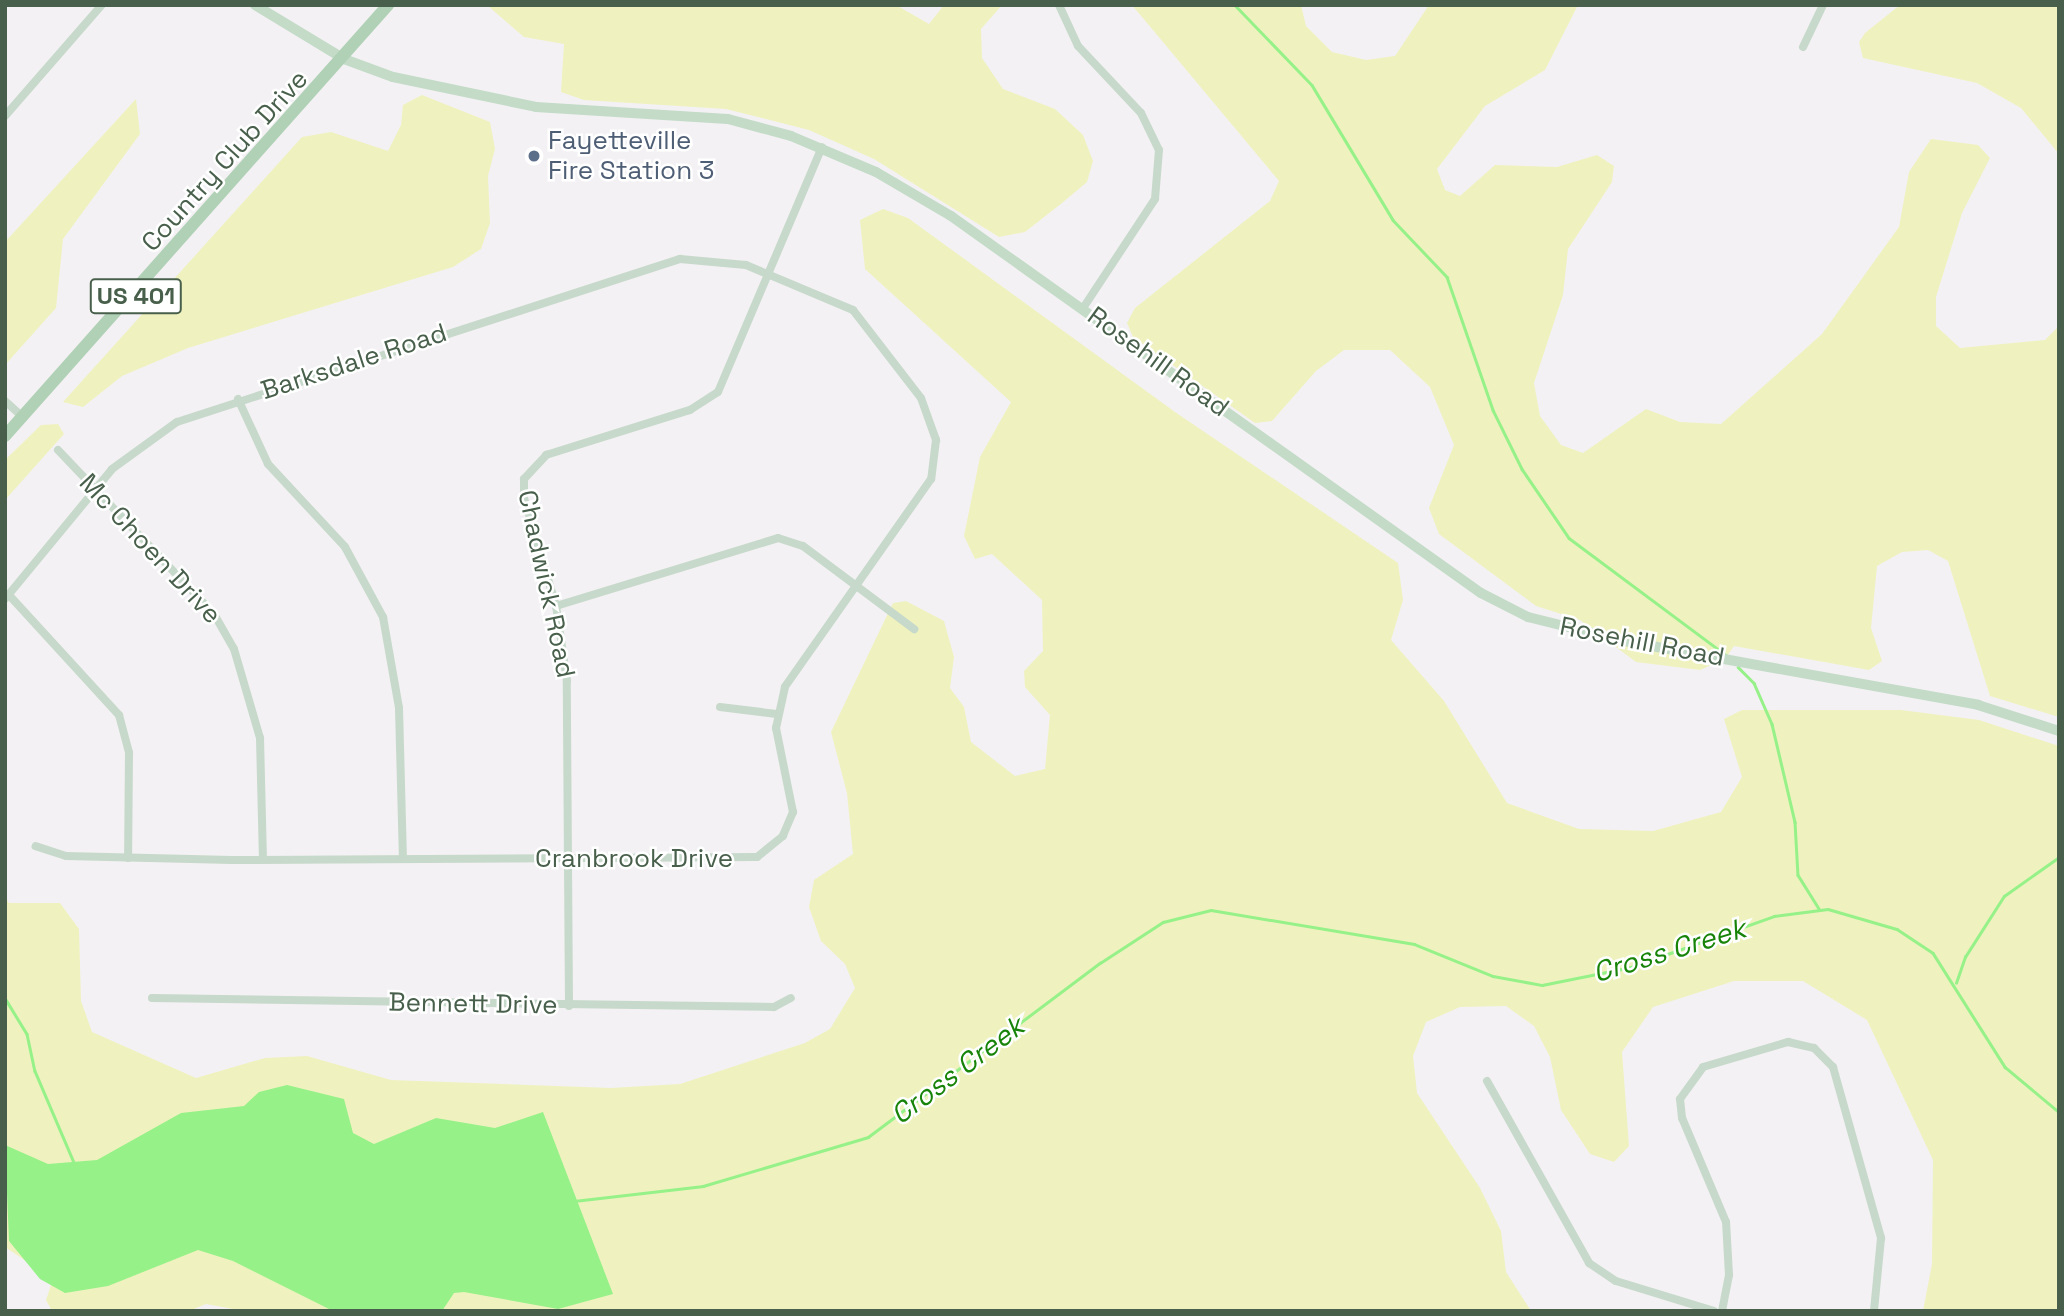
<!DOCTYPE html>
<style>
body{margin:0}
#map{position:relative;width:2064px;height:1316px;overflow:hidden;background:#f3f1f4;font-family:"Space Grotesk",sans-serif}
div>[style]{position:absolute}
.green>*{inset:0;background:#eff2be}
.water>*{inset:0;background:#96f189}
.stream>*{height:2.5px;margin:-1.25px;padding:0 1.25px;transform-origin:1.25px;border-radius:1.25px;background:#96f189}
.street>*{height:8px;margin:-4px;padding:0 4px;transform-origin:4px;border-radius:4px;background:#c7d9ca}
.secondary>*{height:10px;margin:-5px;padding:0 5px;transform-origin:5px;border-radius:5px;background:#c3dbc7}
.primary>*{height:12px;margin:-6px;padding:0 6px;transform-origin:6px;border-radius:6px;background:#b0d1b5}
.dots>*{width:19px;height:19px;translate:-50% -50%;box-sizing:border-box;border:4px solid #fff;border-radius:50%}
span{translate:-50% -50%;white-space:nowrap;text-align:center;line-height:1.15;-webkit-text-stroke:5px #fff;paint-order:stroke}
.shield-label span{padding:2px 5px;background:#fff;border:2px solid;border-radius:5px;-webkit-text-stroke-width:0}
.shield-label{font-size:24px;color:#48604b;font-weight:700}
.service-label{font-size:26px;color:#4e5e75}
.left{translate:0 -50%;text-align:left}
.street-label{font-size:26px;color:#48604b}
.water-label{font-size:28px;color:#178409;font-style:italic}
.frame{position:absolute;inset:0;border:7px solid #48604b;pointer-events:none}
</style>
<div id="map">
<div class="green">
<i style="clip-path:polygon(487px 5px,896px 5px,929px 24px,944px 5px,1002px 5px,981px 29px,982px 58px,1003px 89px,1055px 109px,1083px 135px,1093px 161px,1087px 182px,1062px 203px,1025px 232px,999px 237px,874px 159px,809px 130px,726px 109px,584px 100px,561px 92px,564px 44px,524px 37px)"></i>
<i style="clip-path:polygon(1132px 5px,1301px 5px,1306px 26px,1332px 52px,1366px 60px,1395px 56px,1429px 5px,1578px 5px,1545px 70px,1485px 106px,1437px 169px,1445px 190px,1460px 196px,1495px 165px,1557px 167px,1597px 155px,1614px 166px,1612px 182px,1568px 249px,1563px 295px,1534px 383px,1540px 416px,1561px 445px,1583px 453px,1646px 409px,1680px 422px,1721px 424px,1822px 334px,1899px 227px,1909px 172px,1931px 139px,1978px 145px,1990px 158px,1962px 213px,1936px 297px,1936px 326px,1960px 348px,2045px 340px,2059px 326px,2059px 717px,1990px 696px,1948px 561px,1928px 550px,1902px 552px,1877px 566px,1871px 628px,1882px 661px,1869px 670px,1734px 646px,1725px 659px,1700px 670px,1636px 662px,1580px 620px,1536px 606px,1439px 534px,1429px 508px,1454px 445px,1430px 387px,1390px 350px,1344px 350px,1316px 371px,1272px 421px,1255px 423px,1133px 337px,1127px 323px,1135px 308px,1270px 201px,1279px 181px)"></i>
<i style="clip-path:polygon(1900px 5px,2059px 5px,2059px 154px,2021px 108px,1977px 83px,1863px 58px,1859px 42px,1865px 33px)"></i>
<i style="clip-path:polygon(422px 95px,490px 122px,495px 149px,488px 176px,490px 223px,481px 249px,453px 267px,188px 348px,122px 376px,83px 407px,63px 402px,302px 137px,331px 132px,388px 151px,401px 125px,403px 105px)"></i>
<i style="clip-path:polygon(136px 99px,140px 134px,63px 239px,56px 308px,5px 365px,5px 242px)"></i>
<i style="clip-path:polygon(883px 209px,908px 218px,1175px 412px,1398px 563px,1403px 600px,1391px 640px,1444px 701px,1507px 803px,1579px 829px,1653px 831px,1721px 812px,1742px 777px,1724px 719px,1742px 710px,1901px 710px,1979px 720px,2059px 746px,2059px 1311px,1923px 1311px,1932px 1264px,1933px 1160px,1867px 1020px,1803px 981px,1734px 981px,1653px 1007px,1622px 1052px,1629px 1146px,1614px 1162px,1590px 1154px,1561px 1110px,1550px 1057px,1534px 1026px,1506px 1006px,1460px 1007px,1426px 1022px,1413px 1056px,1417px 1093px,1480px 1188px,1501px 1231px,1506px 1272px,1531px 1311px,244px 1311px,206px 1304px,189px 1311px,52px 1311px,46px 1300px,53px 1279px,5px 1247px,5px 897px,9px 903px,60px 903px,79px 929px,81px 1001px,92px 1032px,196px 1078px,265px 1058px,307px 1056px,391px 1080px,611px 1088px,680px 1084px,805px 1043px,830px 1029px,855px 988px,845px 964px,821px 941px,809px 907px,814px 880px,853px 854px,847px 793px,831px 732px,893px 603px,906px 601px,944px 621px,954px 657px,950px 688px,964px 707px,971px 742px,1015px 776px,1045px 769px,1050px 715px,1025px 687px,1024px 671px,1043px 651px,1042px 600px,992px 554px,975px 559px,964px 536px,980px 457px,1011px 402px,865px 269px,860px 220px)"></i>
<i style="clip-path:polygon(58px 424px,64px 434px,5px 500px,5px 460px,41px 425px)"></i>
</div>
<div class="water">
<i style="clip-path:polygon(287px 1085px,344px 1099px,353px 1133px,374px 1144px,436px 1118px,495px 1128px,543px 1112px,613px 1294px,558px 1309px,464px 1292px,454px 1293px,442px 1311px,333px 1311px,233px 1261px,198px 1250px,108px 1286px,65px 1293px,40px 1279px,9px 1241px,5px 1145px,48px 1164px,97px 1160px,181px 1113px,244px 1106px,259px 1092px)"></i>
</div>
<div class="stream">
<i style="left:1235px;top:5px;width:111px;rotate:46.1deg"></i>
<i style="left:1312px;top:85px;width:157px;rotate:59deg"></i>
<i style="left:1393px;top:220px;width:79px;rotate:46.5deg"></i>
<i style="left:1447px;top:277px;width:141px;rotate:70.9deg"></i>
<i style="left:1493px;top:410px;width:66px;rotate:63.8deg"></i>
<i style="left:1522px;top:469px;width:83px;rotate:55.7deg"></i>
<i style="left:1569px;top:538px;width:196px;rotate:36.7deg"></i>
<i style="left:1738px;top:667px;width:23px;rotate:45deg"></i>
<i style="left:1754px;top:683px;width:45px;rotate:66.3deg"></i>
<i style="left:1772px;top:724px;width:101px;rotate:76.8deg"></i>
<i style="left:1795px;top:822px;width:53px;rotate:86.8deg"></i>
<i style="left:1798px;top:875px;width:40px;rotate:58deg"></i>
<i style="left:1956px;top:983px;width:28px;rotate:-71deg"></i>
<i style="left:1965px;top:957px;width:72px;rotate:-57.4deg"></i>
<i style="left:2004px;top:896px;width:67px;rotate:-35.3deg"></i>
<i style="left:5px;top:998px;width:42px;rotate:58.6deg"></i>
<i style="left:27px;top:1034px;width:38px;rotate:78deg"></i>
<i style="left:35px;top:1071px;width:102px;rotate:66.9deg"></i>
<i style="left:574px;top:1201px;width:130px;rotate:-6.6deg"></i>
<i style="left:703px;top:1186px;width:172px;rotate:-16.5deg"></i>
<i style="left:868px;top:1137px;width:290px;rotate:-36.9deg"></i>
<i style="left:1100px;top:963px;width:75px;rotate:-33.1deg"></i>
<i style="left:1163px;top:922px;width:49px;rotate:-14deg"></i>
<i style="left:1211px;top:910px;width:206px;rotate:9.5deg"></i>
<i style="left:1414px;top:944px;width:85px;rotate:22.1deg"></i>
<i style="left:1493px;top:976px;width:50px;rotate:10.4deg"></i>
<i style="left:1542px;top:985px;width:91px;rotate:-11.4deg"></i>
<i style="left:1631px;top:967px;width:152px;rotate:-19.6deg"></i>
<i style="left:1774px;top:916px;width:54px;rotate:-7.4deg"></i>
<i style="left:1828px;top:909px;width:72px;rotate:16.2deg"></i>
<i style="left:1897px;top:929px;width:43px;rotate:33.7deg"></i>
<i style="left:1933px;top:953px;width:135px;rotate:57.7deg"></i>
<i style="left:2005px;top:1067px;width:70px;rotate:39.8deg"></i>
</div>
<div class="street">
<i style="left:1059px;top:5px;width:45px;rotate:65.1deg"></i>
<i style="left:1078px;top:46px;width:92px;rotate:46.8deg"></i>
<i style="left:1141px;top:113px;width:41px;rotate:64.1deg"></i>
<i style="left:1159px;top:150px;width:49px;rotate:94.7deg"></i>
<i style="left:1155px;top:199px;width:131px;rotate:123.4deg"></i>
<i style="left:1803px;top:47px;width:47px;rotate:-64.5deg"></i>
<i style="left:5px;top:116px;width:147px;rotate:-48.9deg"></i>
<i style="left:238px;top:399px;width:72px;rotate:65.2deg"></i>
<i style="left:268px;top:464px;width:113px;rotate:47.1deg"></i>
<i style="left:345px;top:547px;width:80px;rotate:61.5deg"></i>
<i style="left:383px;top:617px;width:92px;rotate:80deg"></i>
<i style="left:399px;top:708px;width:149px;rotate:88.5deg"></i>
<i style="left:5px;top:401px;width:25px;rotate:42deg"></i>
<i style="left:58px;top:450px;width:226px;rotate:46.4deg"></i>
<i style="left:214px;top:614px;width:40px;rotate:60.3deg"></i>
<i style="left:234px;top:649px;width:93px;rotate:73.7deg"></i>
<i style="left:260px;top:738px;width:120px;rotate:88.6deg"></i>
<i style="left:9px;top:595px;width:163px;rotate:47.5deg"></i>
<i style="left:119px;top:715px;width:39px;rotate:75deg"></i>
<i style="left:129px;top:753px;width:105px;rotate:90.5deg"></i>
<i style="left:5px;top:599px;width:168px;rotate:-50.5deg"></i>
<i style="left:112px;top:469px;width:80px;rotate:-35.9deg"></i>
<i style="left:177px;top:422px;width:529px;rotate:-17.96deg"></i>
<i style="left:680px;top:259px;width:66px;rotate:5.2deg"></i>
<i style="left:746px;top:265px;width:116px;rotate:22.8deg"></i>
<i style="left:853px;top:310px;width:111px;rotate:52.3deg"></i>
<i style="left:921px;top:398px;width:45px;rotate:70.3deg"></i>
<i style="left:936px;top:440px;width:39px;rotate:97deg"></i>
<i style="left:931px;top:479px;width:254px;rotate:125.1deg"></i>
<i style="left:785px;top:687px;width:42px;rotate:102.4deg"></i>
<i style="left:776px;top:728px;width:86px;rotate:78.6deg"></i>
<i style="left:793px;top:812px;width:26px;rotate:113deg"></i>
<i style="left:783px;top:836px;width:33px;rotate:141deg"></i>
<i style="left:757px;top:857px;width:525px;rotate:179.67deg"></i>
<i style="left:232px;top:860px;width:166px;rotate:-178.6deg"></i>
<i style="left:66px;top:856px;width:32px;rotate:-162deg"></i>
<i style="left:556px;top:606px;width:232px;rotate:-17deg"></i>
<i style="left:778px;top:538px;width:26px;rotate:18deg"></i>
<i style="left:803px;top:546px;width:139px;rotate:36.8deg"></i>
<i style="left:720px;top:707px;width:57px;rotate:7deg"></i>
<i style="left:152px;top:998px;width:622px;rotate:0.83deg"></i>
<i style="left:774px;top:1007px;width:19px;rotate:-28deg"></i>
<i style="left:569px;top:1006px;width:325px;rotate:-90.4deg"></i>
<i style="left:567px;top:681px;width:76px;rotate:-98.3deg"></i>
<i style="left:556px;top:606px;width:113px;rotate:-106.5deg"></i>
<i style="left:524px;top:498px;width:19px;rotate:-90deg"></i>
<i style="left:524px;top:479px;width:33px;rotate:-47deg"></i>
<i style="left:546px;top:455px;width:151px;rotate:-17.4deg"></i>
<i style="left:690px;top:410px;width:33px;rotate:-33deg"></i>
<i style="left:718px;top:392px;width:266px;rotate:-67deg"></i>
<i style="left:1487px;top:1081px;width:209px;rotate:60.7deg"></i>
<i style="left:1589px;top:1263px;width:32px;rotate:34deg"></i>
<i style="left:1616px;top:1281px;width:102px;rotate:17deg"></i>
<i style="left:1722px;top:1311px;width:37px;rotate:-79deg"></i>
<i style="left:1729px;top:1275px;width:53px;rotate:-93.2deg"></i>
<i style="left:1726px;top:1222px;width:113px;rotate:-112.9deg"></i>
<i style="left:1682px;top:1118px;width:19px;rotate:-96deg"></i>
<i style="left:1680px;top:1099px;width:39px;rotate:-54deg"></i>
<i style="left:1703px;top:1067px;width:89px;rotate:-16.4deg"></i>
<i style="left:1788px;top:1042px;width:27px;rotate:13deg"></i>
<i style="left:1814px;top:1048px;width:27px;rotate:45deg"></i>
<i style="left:1833px;top:1067px;width:178px;rotate:74.3deg"></i>
<i style="left:1881px;top:1238px;width:73px;rotate:95.5deg"></i>
</div>
<div class="secondary">
<i style="left:255px;top:5px;width:104px;rotate:31.2deg"></i>
<i style="left:344px;top:59px;width:52px;rotate:20.2deg"></i>
<i style="left:393px;top:77px;width:146px;rotate:11.8deg"></i>
<i style="left:536px;top:107px;width:192px;rotate:3.6deg"></i>
<i style="left:728px;top:119px;width:65px;rotate:15.1deg"></i>
<i style="left:791px;top:136px;width:92px;rotate:23deg"></i>
<i style="left:876px;top:172px;width:87px;rotate:30.4deg"></i>
<i style="left:951px;top:216px;width:650px;rotate:35.43deg"></i>
<i style="left:1481px;top:593px;width:53px;rotate:27.1deg"></i>
<i style="left:1528px;top:617px;width:99px;rotate:14deg"></i>
<i style="left:1624px;top:641px;width:360px;rotate:10.2deg"></i>
<i style="left:1978px;top:705px;width:85px;rotate:17.8deg"></i>
</div>
<div class="primary">
<i style="left:5px;top:436px;width:577px;rotate:-48.37deg"></i>
</div>
<div class="dots">
<i style="left:534px;top:156px;background:#5c6f8a"></i>
</div>
<div class="shield-label">
<span style="left:136px;top:296px">US 401</span>
</div>
<div class="service-label">
<span class="left" style="left:548px;top:156px">Fayetteville<br>Fire Station 3</span>
</div>
<div class="street-label">
<span style="left:225px;top:161px;rotate:-48deg">Country Club Drive</span>
<span style="left:354px;top:362px;rotate:-18deg">Barksdale Road</span>
<span style="left:1158px;top:362px;rotate:36deg">Rosehill Road</span>
<span style="left:150px;top:549px;rotate:47deg">Mc Choen Drive</span>
<span style="left:546px;top:584px;rotate:78deg">Chadwick Road</span>
<span style="left:1642px;top:642px;rotate:11deg">Rosehill Road</span>
<span style="left:634px;top:859px">Cranbrook Drive</span>
<span style="left:473px;top:1004px;rotate:1deg">Bennett Drive</span>
</div>
<div class="water-label">
<span style="left:1669px;top:950px;rotate:-17deg">Cross Creek</span>
<span style="left:957px;top:1070px;rotate:-37deg">Cross Creek</span>
</div>
<div class="frame"></div>
</div>
